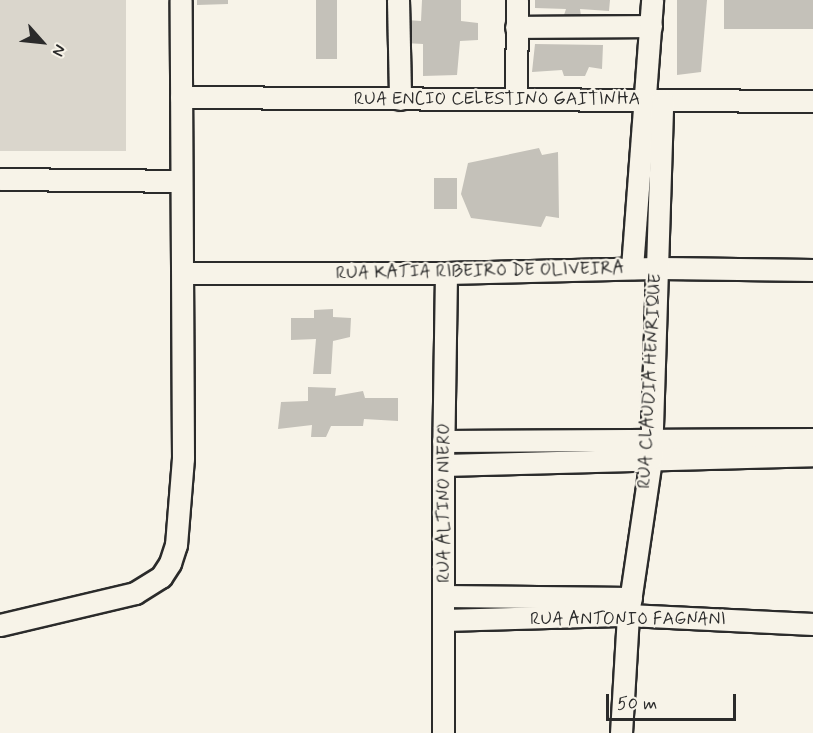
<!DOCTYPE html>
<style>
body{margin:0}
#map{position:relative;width:813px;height:733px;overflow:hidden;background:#f7f3e8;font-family:Mynerve,sans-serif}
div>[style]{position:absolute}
.green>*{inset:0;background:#dad6cc;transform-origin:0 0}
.building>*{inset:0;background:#c4c1b9;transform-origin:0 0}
.roads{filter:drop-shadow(2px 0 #2b2b2b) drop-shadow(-2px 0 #2b2b2b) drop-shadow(0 2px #2b2b2b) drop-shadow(0 -2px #2b2b2b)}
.street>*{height:21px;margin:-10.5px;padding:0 10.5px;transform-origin:10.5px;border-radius:10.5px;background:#f7f3e8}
span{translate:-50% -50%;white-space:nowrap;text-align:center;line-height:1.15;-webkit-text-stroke:4.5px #f7f3e8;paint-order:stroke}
.street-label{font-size:18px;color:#2b2b2b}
.north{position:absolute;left:12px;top:12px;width:60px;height:60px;-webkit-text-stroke:4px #f7f3e8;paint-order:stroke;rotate:117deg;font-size:16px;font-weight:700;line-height:24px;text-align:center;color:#2b2b2b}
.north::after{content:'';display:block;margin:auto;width:21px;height:27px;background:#2b2b2b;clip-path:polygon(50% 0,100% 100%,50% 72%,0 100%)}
.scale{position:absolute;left:606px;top:694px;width:130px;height:27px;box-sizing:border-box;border:3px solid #2b2b2b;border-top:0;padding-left:8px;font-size:18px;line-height:21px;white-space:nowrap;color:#2b2b2b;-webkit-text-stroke:4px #f7f3e8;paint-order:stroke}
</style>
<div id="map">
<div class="green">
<i style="left:0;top:0;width:126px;height:151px"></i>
</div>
<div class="building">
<i style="clip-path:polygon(197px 0,228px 0,228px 4px,197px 5px)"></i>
<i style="left:316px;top:0;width:21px;height:59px"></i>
<i style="clip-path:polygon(422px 0,461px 0,461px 21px,478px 23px,478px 40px,460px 41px,457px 75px,423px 76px,423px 44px,404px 43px,406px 20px,421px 21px)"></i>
<i style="clip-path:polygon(535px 0,610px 0,609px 11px,580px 9px,581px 16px,564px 15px,566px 9px,535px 8px)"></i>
<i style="clip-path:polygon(677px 0,707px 0,701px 72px,677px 75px)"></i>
<i style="left:724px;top:0;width:89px;height:29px"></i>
<i style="clip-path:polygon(535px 44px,603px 45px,602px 69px,589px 67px,585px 76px,564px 76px,562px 70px,532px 72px)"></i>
<i style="clip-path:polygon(539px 148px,542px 155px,558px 152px,559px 218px,546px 216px,541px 227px,471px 218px,461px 194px,468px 163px)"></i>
<i style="left:434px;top:178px;width:23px;height:31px"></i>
<i style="clip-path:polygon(333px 309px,333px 317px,351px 318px,350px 337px,333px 341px,331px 374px,313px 374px,316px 339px,291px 340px,291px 318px,314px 318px,314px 310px)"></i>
<i style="clip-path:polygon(308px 387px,336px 388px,335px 396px,363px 391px,365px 398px,398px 398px,398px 421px,364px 419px,363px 426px,331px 426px,326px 437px,311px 437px,312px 425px,278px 429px,281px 402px,308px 401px)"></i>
</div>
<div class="roads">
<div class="street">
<i style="left:398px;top:0;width:99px;rotate:88.8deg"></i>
<i style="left:516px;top:27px;width:135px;rotate:-0.4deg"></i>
<i style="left:181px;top:97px;width:632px;rotate:0.36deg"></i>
<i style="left:516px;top:99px;width:99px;rotate:-89.4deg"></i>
<i style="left:0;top:179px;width:180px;rotate:0.6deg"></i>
<i style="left:632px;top:268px;width:269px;rotate:-85.7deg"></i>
<i style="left:183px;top:273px;width:263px"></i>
<i style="left:446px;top:273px;width:209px;rotate:-1.4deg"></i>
<i style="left:655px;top:268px;width:158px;rotate:0.7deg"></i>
<i style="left:443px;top:441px;width:370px;rotate:-0.3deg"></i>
<i style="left:443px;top:465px;width:370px;rotate:-1.5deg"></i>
<i style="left:444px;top:596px;width:187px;rotate:0.6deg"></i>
<i style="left:444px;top:620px;width:184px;rotate:-1.6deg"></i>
<i style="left:628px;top:615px;width:185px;rotate:2.8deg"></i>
<i style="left:0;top:625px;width:139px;rotate:-13.3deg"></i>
<i style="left:135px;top:593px;width:31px;rotate:-32deg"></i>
<i style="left:161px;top:577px;width:17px;rotate:-57deg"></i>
<i style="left:170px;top:563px;width:19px;rotate:-72deg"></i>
<i style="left:176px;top:545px;width:87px;rotate:-85.4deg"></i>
<i style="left:183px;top:458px;width:458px;rotate:-90.3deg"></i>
<i style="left:443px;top:733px;width:268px;rotate:-90deg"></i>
<i style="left:443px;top:465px;width:192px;rotate:-89.1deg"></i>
<i style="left:621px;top:733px;width:118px;rotate:-86.6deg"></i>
<i style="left:628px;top:615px;width:158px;rotate:-81.6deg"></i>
<i style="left:651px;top:459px;width:359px;rotate:-88.2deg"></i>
</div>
</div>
<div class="street-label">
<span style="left:497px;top:99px">RUA ENCIO CELESTINO GAITINHA</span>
<span style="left:480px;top:271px;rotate:-1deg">RUA KATIA RIBEIRO DE OLIVEIRA</span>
<span style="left:650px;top:381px;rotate:-87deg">RUA CLAUDIA HENRIQUE</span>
<span style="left:444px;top:503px;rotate:-90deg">RUA ALTINO NIERO</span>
<span style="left:628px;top:619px">RUA ANTONIO FAGNANI</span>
</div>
<div class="north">N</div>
<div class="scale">50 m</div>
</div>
